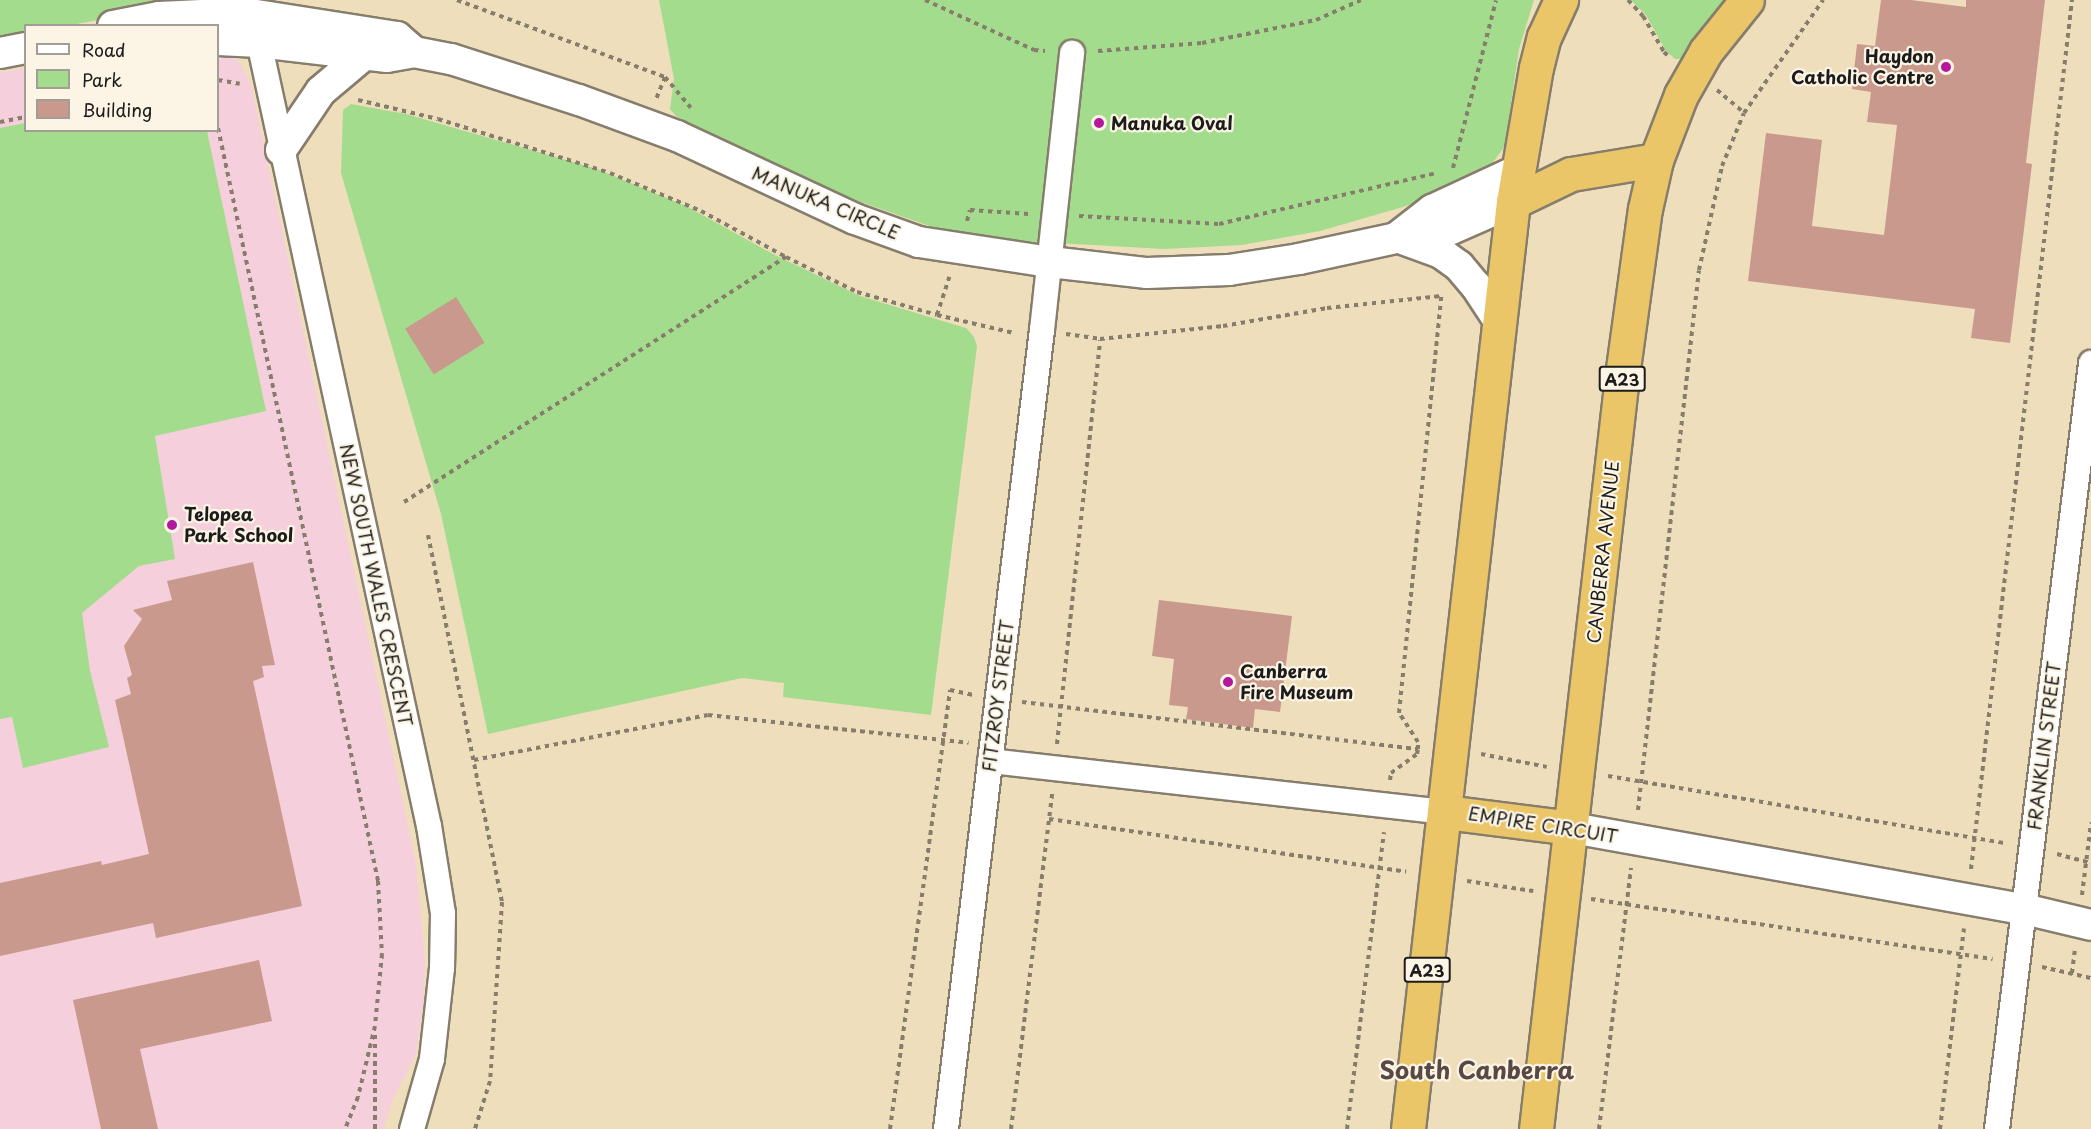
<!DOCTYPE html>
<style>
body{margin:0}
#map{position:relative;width:2091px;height:1129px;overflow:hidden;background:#efdebc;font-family:"Playpen Sans",sans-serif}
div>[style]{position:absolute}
.built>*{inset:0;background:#f5cfdb}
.green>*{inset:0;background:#a4dc8d}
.building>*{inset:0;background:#ca998d;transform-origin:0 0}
.path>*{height:4px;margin-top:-2px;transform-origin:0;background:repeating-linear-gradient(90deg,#867d6c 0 4.5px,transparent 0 9px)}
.roads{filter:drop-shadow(2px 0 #867d6c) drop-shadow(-2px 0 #867d6c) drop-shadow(0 2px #867d6c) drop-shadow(0 -2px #867d6c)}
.minor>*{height:24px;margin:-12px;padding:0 12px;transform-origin:12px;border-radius:12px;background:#fff}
.tertiary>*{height:30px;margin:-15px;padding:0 15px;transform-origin:15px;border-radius:15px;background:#fff}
.trunk>*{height:33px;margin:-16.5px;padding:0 16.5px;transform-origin:16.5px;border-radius:16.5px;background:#ebc669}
.dots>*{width:16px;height:16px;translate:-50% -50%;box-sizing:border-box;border:3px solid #fcf5e5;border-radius:50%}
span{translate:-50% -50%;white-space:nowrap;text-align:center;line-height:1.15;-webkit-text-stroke:4.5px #fcf5e5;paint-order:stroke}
.shield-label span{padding:2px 4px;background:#fcf5e5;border:2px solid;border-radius:4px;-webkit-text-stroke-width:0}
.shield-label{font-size:16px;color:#1c1c1c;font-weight:700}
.poi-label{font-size:18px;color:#1c1c1c;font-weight:700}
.right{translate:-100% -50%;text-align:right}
.left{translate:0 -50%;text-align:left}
.street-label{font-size:18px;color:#1c1c1c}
.district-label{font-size:24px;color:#594844;font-weight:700}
.legend{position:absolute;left:24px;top:24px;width:195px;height:108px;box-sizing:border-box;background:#fcf5e5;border:2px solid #a29e95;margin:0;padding:8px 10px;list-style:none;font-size:18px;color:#1c1c1c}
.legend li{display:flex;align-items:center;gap:12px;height:30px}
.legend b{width:30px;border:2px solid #a29e95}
</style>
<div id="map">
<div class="built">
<i style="clip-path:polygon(218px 51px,232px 55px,238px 60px,251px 84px,416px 864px,425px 961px,423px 1004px,416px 1054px,392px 1102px,383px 1129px,0 1129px,0 73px,25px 68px,26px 130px,218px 130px)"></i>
</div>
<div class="green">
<i style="clip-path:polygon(0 0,206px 0,71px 25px,26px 26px,25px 35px,0 40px)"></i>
<i style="clip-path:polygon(659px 0,1534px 0,1519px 49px,1505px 146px,1488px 169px,1437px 195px,1403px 207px,1320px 231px,1242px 245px,1164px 249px,985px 239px,941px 230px,838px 194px,694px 125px,676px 116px,670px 109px,674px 79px)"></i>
<i style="clip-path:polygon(1631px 0,1725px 0,1682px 59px,1675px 59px,1666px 51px,1646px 15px)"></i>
<i style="clip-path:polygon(351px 104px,406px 114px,597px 169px,686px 206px,773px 254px,860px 296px,966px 328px,974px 337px,977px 346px,931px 715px,783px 697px,784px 683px,742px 678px,488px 734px,441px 514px,341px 173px,343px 110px)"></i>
<i style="clip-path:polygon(25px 123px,26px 130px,207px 131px,266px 411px,155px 436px,175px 559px,139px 566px,82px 613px,90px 671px,109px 747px,23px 768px,12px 717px,0 719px,0 128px)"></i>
</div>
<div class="building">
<i style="clip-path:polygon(1881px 0,1911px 0,1966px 7px,1966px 0,2045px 0,2026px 163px,2032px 164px,2010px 343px,1971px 338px,1975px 309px,1748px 281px,1766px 133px,1822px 140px,1812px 226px,1884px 235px,1897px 125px,1867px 122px,1871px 92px,1852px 89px,1857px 44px,1875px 46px)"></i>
<i style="left:456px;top:297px;width:54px;height:60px;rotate:58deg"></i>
<i style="clip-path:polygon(253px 562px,275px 665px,262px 666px,264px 677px,253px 681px,302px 906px,156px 938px,153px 923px,0 956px,0 883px,101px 861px,102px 865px,149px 854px,115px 700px,131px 694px,127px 678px,132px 675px,124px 646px,142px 619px,133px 610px,172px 600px,167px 581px)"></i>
<i style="clip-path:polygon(1159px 600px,1292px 616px,1280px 712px,1255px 709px,1253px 728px,1186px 719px,1188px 707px,1169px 705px,1174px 659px,1152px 656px)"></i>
<i style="clip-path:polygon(259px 960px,272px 1021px,140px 1049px,158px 1129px,101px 1129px,73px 1000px)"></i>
</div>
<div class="path">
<i style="left:457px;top:0;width:222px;rotate:20.3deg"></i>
<i style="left:665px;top:77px;width:24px;rotate:112deg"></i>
<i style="left:925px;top:0;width:120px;rotate:24.6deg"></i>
<i style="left:1034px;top:50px;width:11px;rotate:5deg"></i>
<i style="left:1628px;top:0;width:22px;rotate:47deg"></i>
<i style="left:1643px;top:16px;width:42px;rotate:59.7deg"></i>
<i style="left:1664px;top:52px;width:7px;rotate:45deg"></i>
<i style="left:1098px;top:51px;width:104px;rotate:-4.4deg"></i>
<i style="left:1202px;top:43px;width:116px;rotate:-11.4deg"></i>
<i style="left:1316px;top:20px;width:49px;rotate:-24deg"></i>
<i style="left:665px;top:77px;width:40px;rotate:50deg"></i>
<i style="left:218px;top:80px;width:22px;rotate:10deg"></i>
<i style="left:1717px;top:90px;width:35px;rotate:40deg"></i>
<i style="left:358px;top:100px;width:82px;rotate:13.4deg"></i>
<i style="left:438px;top:119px;width:180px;rotate:17.4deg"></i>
<i style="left:610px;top:173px;width:99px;rotate:22.7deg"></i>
<i style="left:701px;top:211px;width:97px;rotate:28.4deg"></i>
<i style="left:786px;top:257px;width:79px;rotate:26.2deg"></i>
<i style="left:857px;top:292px;width:83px;rotate:16deg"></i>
<i style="left:937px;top:315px;width:79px;rotate:13.2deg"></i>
<i style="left:0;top:122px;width:26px;rotate:-11deg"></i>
<i style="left:218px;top:128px;width:770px;rotate:78deg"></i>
<i style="left:378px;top:881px;width:73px;rotate:86.9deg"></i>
<i style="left:382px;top:954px;width:72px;rotate:95.6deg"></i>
<i style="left:375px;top:1026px;width:73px;rotate:103.5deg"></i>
<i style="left:358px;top:1097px;width:35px;rotate:112deg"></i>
<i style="left:1453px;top:168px;width:173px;rotate:-75.6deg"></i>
<i style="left:1079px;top:216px;width:140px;rotate:3.3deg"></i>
<i style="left:1219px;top:224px;width:224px;rotate:-13.2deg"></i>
<i style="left:967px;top:221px;width:11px;rotate:-75deg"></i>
<i style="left:970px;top:210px;width:59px;rotate:3.9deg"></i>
<i style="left:937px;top:315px;width:40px;rotate:-72deg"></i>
<i style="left:1066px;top:334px;width:34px;rotate:8deg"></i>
<i style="left:1100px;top:339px;width:124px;rotate:-6deg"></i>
<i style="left:1223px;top:326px;width:106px;rotate:-9.8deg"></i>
<i style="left:1327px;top:308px;width:115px;rotate:-6deg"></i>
<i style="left:404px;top:502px;width:454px;rotate:-32.7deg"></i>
<i style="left:428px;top:535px;width:374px;rotate:78.6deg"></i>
<i style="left:502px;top:902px;width:179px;rotate:93.8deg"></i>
<i style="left:490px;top:1081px;width:50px;rotate:107.4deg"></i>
<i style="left:1022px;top:702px;width:399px;rotate:6.8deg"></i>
<i style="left:1057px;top:744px;width:406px;rotate:-83.9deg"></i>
<i style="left:1481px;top:754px;width:67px;rotate:11.1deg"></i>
<i style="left:474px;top:760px;width:238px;rotate:-10.9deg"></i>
<i style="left:708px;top:715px;width:262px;rotate:6.1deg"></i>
<i style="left:1608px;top:776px;width:404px;rotate:9.6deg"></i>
<i style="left:1390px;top:780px;width:7px;rotate:-82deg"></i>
<i style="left:1391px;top:773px;width:32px;rotate:-36deg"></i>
<i style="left:1417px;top:754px;width:5px;rotate:-79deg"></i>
<i style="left:1418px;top:749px;width:7px;rotate:-90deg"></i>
<i style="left:1418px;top:742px;width:35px;rotate:-123deg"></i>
<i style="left:1399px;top:713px;width:419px;rotate:-84.2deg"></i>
<i style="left:1638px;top:810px;width:543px;rotate:-83.56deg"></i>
<i style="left:1699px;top:270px;width:107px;rotate:-77.5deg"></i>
<i style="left:1722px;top:166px;width:57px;rotate:-67.5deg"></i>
<i style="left:1744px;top:113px;width:138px;rotate:-55deg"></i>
<i style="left:1049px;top:819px;width:361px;rotate:8.4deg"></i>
<i style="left:2057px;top:854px;width:35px;rotate:15deg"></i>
<i style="left:1971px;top:869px;width:875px;rotate:-83.37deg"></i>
<i style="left:1467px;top:881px;width:67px;rotate:8.6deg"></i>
<i style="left:2082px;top:895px;width:73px;rotate:-82.9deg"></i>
<i style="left:1591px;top:899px;width:406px;rotate:8.5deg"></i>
<i style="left:2042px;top:967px;width:50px;rotate:12.7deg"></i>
<i style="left:2072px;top:973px;width:23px;rotate:-83deg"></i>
<i style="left:375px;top:1129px;width:95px;rotate:-90deg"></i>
<i style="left:890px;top:1129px;width:443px;rotate:-82.2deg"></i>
<i style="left:950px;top:690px;width:24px;rotate:12deg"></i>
<i style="left:1011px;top:1129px;width:338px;rotate:-83deg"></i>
<i style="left:1347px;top:1129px;width:299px;rotate:-82.9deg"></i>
<i style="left:1599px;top:1129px;width:263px;rotate:-83deg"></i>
<i style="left:1940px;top:1129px;width:202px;rotate:-83.2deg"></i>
</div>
<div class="roads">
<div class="minor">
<i style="left:251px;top:28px;width:16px;rotate:60deg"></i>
<i style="left:259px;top:42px;width:802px;rotate:77.77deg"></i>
<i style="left:429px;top:826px;width:88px;rotate:80.9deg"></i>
<i style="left:443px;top:913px;width:55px;rotate:91deg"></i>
<i style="left:442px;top:968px;width:92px;rotate:96.3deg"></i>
<i style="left:432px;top:1059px;width:73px;rotate:105.9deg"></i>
<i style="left:990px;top:761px;width:458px;rotate:6.4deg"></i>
<i style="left:946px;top:1129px;width:805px;rotate:-83.15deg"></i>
<i style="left:1042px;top:330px;width:279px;rotate:-83.8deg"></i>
<i style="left:1997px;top:1129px;width:772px;rotate:-83deg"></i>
</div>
<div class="tertiary">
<i style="left:113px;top:26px;width:47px;rotate:-11.1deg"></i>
<i style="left:159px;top:17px;width:85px;rotate:-2.7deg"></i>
<i style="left:244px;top:13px;width:155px;rotate:8.9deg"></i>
<i style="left:397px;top:37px;width:23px;rotate:41deg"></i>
<i style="left:218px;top:40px;width:41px;rotate:2.8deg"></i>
<i style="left:259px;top:42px;width:129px;rotate:6.7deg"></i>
<i style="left:387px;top:57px;width:27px;rotate:-10deg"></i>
<i style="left:414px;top:52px;width:38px;rotate:11deg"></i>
<i style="left:451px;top:59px;width:134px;rotate:17.8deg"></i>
<i style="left:579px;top:100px;width:104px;rotate:20.2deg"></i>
<i style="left:677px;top:136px;width:196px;rotate:25deg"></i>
<i style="left:855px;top:219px;width:68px;rotate:19.8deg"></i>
<i style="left:919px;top:242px;width:133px;rotate:8.7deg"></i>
<i style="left:1050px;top:262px;width:98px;rotate:6.5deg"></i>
<i style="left:1147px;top:273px;width:82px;rotate:-2.1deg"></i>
<i style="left:1229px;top:270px;width:71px;rotate:-8.9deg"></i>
<i style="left:1299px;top:259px;width:99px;rotate:-12.2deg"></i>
<i style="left:1396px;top:238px;width:28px"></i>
<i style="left:1424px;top:238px;width:16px;rotate:-14deg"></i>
<i style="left:1440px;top:234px;width:80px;rotate:-23.7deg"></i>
<i style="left:0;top:53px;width:26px;rotate:-11deg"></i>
<i style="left:281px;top:150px;width:71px;rotate:-55.9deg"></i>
<i style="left:321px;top:91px;width:57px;rotate:-40.1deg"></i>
<i style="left:1396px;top:238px;width:46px;rotate:-37.9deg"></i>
<i style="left:1432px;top:210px;width:95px;rotate:-24.9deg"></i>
<i style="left:1405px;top:240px;width:38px;rotate:20deg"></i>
<i style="left:1441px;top:253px;width:22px;rotate:36deg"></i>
<i style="left:1459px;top:266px;width:26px;rotate:50deg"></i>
<i style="left:1476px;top:286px;width:42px;rotate:56.7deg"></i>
<i style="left:1572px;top:828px;width:459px;rotate:10.2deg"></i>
<i style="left:2024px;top:909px;width:69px;rotate:13.4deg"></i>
</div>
<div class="trunk">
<i style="left:1513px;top:202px;width:64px;rotate:-25.8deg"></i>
<i style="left:1571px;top:174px;width:86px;rotate:-9.4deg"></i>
<i style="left:1445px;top:812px;width:128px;rotate:7.2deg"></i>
<i style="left:1408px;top:1129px;width:933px;rotate:-83.54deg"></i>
<i style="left:1513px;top:202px;width:136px;rotate:-80.3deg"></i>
<i style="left:1536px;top:68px;width:32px;rotate:-76deg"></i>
<i style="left:1544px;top:37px;width:41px;rotate:-65.3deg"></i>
<i style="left:1536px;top:1129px;width:758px;rotate:-83.48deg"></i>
<i style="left:1622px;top:376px;width:169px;rotate:-82.2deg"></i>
<i style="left:1645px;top:209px;width:50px;rotate:-77.3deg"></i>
<i style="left:1656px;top:160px;width:70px;rotate:-69deg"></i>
<i style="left:1681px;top:95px;width:51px;rotate:-60.4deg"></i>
<i style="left:1706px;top:51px;width:65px;rotate:-51.2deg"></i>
</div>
</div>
<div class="dots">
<i style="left:1946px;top:67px;background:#b5179e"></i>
<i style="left:1099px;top:123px;background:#b5179e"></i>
<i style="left:172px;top:525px;background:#b5179e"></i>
<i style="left:1228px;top:682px;background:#b5179e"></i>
</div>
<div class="shield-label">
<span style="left:1622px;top:379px">A23</span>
<span style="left:1427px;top:970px">A23</span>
</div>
<div class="poi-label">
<span class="right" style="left:1934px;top:67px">Haydon<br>Catholic Centre</span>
<span class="left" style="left:1111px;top:123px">Manuka Oval</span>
<span class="left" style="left:184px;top:525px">Telopea<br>Park School</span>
<span class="left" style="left:1240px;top:682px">Canberra<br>Fire Museum</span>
</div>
<div class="street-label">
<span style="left:826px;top:203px;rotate:23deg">MANUKA CIRCLE</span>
<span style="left:1603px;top:552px;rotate:-84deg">CANBERRA AVENUE</span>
<span style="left:376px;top:585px;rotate:78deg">NEW SOUTH WALES CRESCENT</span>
<span style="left:998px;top:696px;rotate:-83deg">FITZROY STREET</span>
<span style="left:2044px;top:746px;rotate:-83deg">FRANKLIN STREET</span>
<span style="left:1543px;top:825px;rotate:9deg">EMPIRE CIRCUIT</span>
</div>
<div class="district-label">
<span style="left:1477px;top:1070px">South Canberra</span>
</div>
<ul class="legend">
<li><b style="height:8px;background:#fff"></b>Road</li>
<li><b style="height:16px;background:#a4dc8d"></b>Park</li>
<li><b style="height:16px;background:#ca998d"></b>Building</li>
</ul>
</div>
